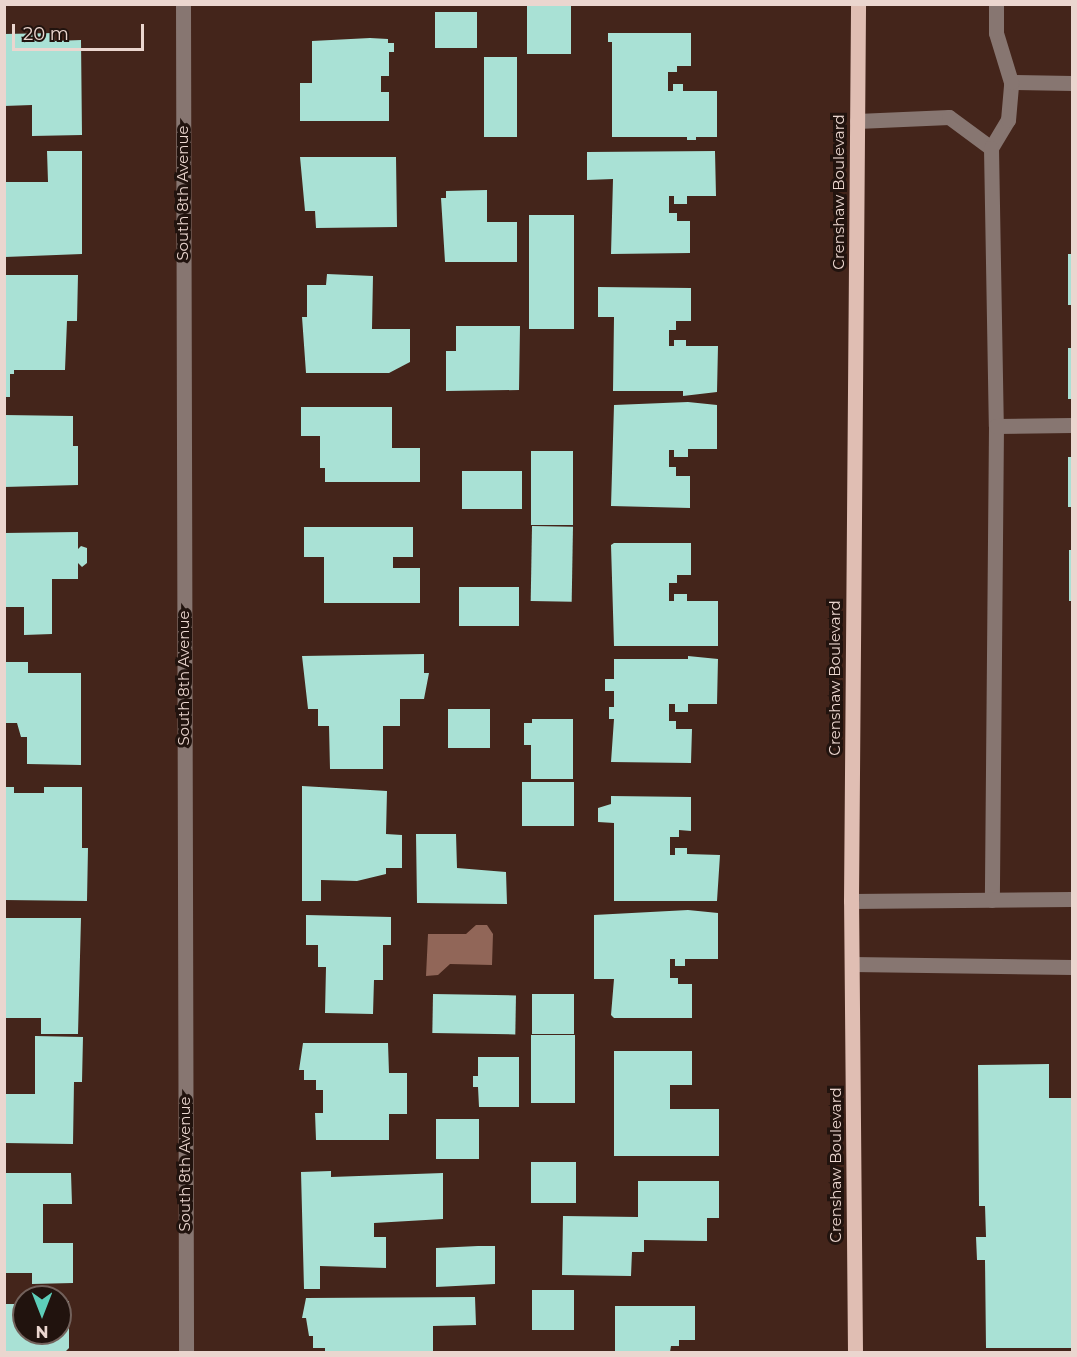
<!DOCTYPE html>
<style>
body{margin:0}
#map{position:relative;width:1077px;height:1357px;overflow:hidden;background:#44251b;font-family:Montserrat,sans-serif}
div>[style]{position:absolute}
.water>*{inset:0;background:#916658}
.building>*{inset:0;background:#a9e1d5;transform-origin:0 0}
.minor>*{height:15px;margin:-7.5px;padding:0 7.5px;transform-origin:7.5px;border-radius:7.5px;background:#877671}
.major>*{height:15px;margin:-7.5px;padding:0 7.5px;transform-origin:7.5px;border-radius:7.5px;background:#e0beb3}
span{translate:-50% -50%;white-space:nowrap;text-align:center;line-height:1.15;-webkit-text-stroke:6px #21130e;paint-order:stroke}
.street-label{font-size:15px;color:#ebd6cf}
.frame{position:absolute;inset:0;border:6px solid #ebd6cf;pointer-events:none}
.north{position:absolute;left:12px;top:1285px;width:60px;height:60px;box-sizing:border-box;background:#21130e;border:2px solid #72615b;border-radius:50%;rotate:180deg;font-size:16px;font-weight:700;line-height:24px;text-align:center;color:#ebd6cf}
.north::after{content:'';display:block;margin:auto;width:21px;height:27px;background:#5dceb9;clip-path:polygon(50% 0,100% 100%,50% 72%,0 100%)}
.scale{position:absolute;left:12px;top:24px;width:132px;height:27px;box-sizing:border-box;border:3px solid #ebd6cf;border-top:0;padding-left:8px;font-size:18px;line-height:21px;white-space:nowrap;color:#ebd6cf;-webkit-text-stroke:4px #21130e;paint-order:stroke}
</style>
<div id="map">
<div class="water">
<i style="clip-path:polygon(476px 925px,487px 925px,493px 934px,492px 965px,450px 964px,438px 975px,426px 976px,428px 934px,466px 934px)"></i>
</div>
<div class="building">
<i style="left:527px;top:4px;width:44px;height:50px"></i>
<i style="left:435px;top:12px;width:42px;height:36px"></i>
<i style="clip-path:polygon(54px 33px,55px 41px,81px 40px,82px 135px,32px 136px,32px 105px,4px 106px,4px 34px)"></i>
<i style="clip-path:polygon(608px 33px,691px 33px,691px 66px,677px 66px,677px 72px,668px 72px,668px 91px,673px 91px,673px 84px,683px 84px,683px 91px,717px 91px,717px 137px,696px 137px,696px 140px,687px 140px,687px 137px,612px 137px,612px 42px,608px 42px)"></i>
<i style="clip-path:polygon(370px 38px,388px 39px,388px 43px,394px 43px,394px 52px,389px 52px,389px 76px,381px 76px,381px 92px,389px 92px,389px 121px,300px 121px,300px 83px,312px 83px,312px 41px)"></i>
<i style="left:484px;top:57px;width:33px;height:80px"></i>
<i style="clip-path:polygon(47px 151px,82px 151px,82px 254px,5px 257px,5px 182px,48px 182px)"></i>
<i style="clip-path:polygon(715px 151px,716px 196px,687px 196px,687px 204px,674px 204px,674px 196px,669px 196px,669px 213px,677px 213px,677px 221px,690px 221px,690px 253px,611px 254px,613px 179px,587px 180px,587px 152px)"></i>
<i style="clip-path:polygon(300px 157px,396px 157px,397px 227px,316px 228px,315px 211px,305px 211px)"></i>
<i style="clip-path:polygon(487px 190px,487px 222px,517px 222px,517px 262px,445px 262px,441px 198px,446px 198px,446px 191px)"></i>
<i style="left:529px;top:215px;width:45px;height:114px"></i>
<i style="left:1068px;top:254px;width:4px;height:51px"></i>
<i style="clip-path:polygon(327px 274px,373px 276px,372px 329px,410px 329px,410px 362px,389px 373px,306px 373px,302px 317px,307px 317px,307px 285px,326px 285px)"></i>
<i style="clip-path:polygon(4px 275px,78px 275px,77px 321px,67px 321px,65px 370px,14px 370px,14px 374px,10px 374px,10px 397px,4px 397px)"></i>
<i style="clip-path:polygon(598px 287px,691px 288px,691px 321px,676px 321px,676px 330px,669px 330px,669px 346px,674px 346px,674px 340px,686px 340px,686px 346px,718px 346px,717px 392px,683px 396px,683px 391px,613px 391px,614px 317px,598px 317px)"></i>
<i style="clip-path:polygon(456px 326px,520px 326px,519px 390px,446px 391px,446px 351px,456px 351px)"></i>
<i style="left:1068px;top:348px;width:4px;height:51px"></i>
<i style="clip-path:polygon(688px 402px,717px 405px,717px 449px,688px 449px,688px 457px,674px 457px,674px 450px,669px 450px,669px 467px,676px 467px,676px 476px,690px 476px,690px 508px,611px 506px,614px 405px)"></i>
<i style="clip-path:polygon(301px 407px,392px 407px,392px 448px,420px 448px,420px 482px,325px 482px,325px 468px,320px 468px,320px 436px,301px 436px)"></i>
<i style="clip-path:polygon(4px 415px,73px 416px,73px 446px,78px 446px,78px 485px,4px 487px)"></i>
<i style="left:531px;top:451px;width:42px;height:74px"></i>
<i style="left:1068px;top:457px;width:4px;height:50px"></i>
<i style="left:462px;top:471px;width:60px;height:38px"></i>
<i style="left:532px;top:526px;width:41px;height:75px;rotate:1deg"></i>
<i style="clip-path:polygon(304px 527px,413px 527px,413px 557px,393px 557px,393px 568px,420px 568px,420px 603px,324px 603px,324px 557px,304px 557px)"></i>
<i style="clip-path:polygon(78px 532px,78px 549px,81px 546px,87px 548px,87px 563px,82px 567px,78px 563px,78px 579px,52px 579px,52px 634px,24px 635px,24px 607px,4px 607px,4px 533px)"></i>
<i style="clip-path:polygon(614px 543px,691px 543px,691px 575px,677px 575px,677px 583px,669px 583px,669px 601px,674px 601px,674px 594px,687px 594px,687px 601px,718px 601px,718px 646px,614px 646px,611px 545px)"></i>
<i style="left:1069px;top:550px;width:3px;height:51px"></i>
<i style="left:459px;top:587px;width:60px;height:39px"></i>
<i style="clip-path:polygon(424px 654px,424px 673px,429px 673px,424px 699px,400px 699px,400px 726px,383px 726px,383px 769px,330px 769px,329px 726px,318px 726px,318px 709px,308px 709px,302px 656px)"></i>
<i style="clip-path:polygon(688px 656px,718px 659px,717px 704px,688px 704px,688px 712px,675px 712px,675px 704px,669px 704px,669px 721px,676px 721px,676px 729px,692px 729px,691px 763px,611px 762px,614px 719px,609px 719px,609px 707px,614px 707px,614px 691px,605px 691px,605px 679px,614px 679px,614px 659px,688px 659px)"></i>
<i style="clip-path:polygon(4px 662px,28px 662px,28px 673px,81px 673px,81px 765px,27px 764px,27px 737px,21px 737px,17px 723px,4px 723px)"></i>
<i style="left:448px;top:709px;width:42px;height:39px"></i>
<i style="clip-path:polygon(532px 719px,573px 719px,573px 779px,531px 779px,531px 745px,524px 745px,524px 723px,532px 723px)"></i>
<i style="left:522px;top:782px;width:52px;height:44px"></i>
<i style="clip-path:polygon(302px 786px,387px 791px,386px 834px,402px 835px,402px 868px,386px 868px,386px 874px,357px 881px,321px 880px,321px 901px,302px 901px)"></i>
<i style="clip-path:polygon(4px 787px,14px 787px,14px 793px,44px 793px,44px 787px,82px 787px,82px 848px,88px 848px,87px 901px,4px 900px)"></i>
<i style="clip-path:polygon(611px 796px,691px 797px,691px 831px,679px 830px,679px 837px,670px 837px,670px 855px,675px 855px,675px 848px,687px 848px,687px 854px,720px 855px,717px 901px,614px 901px,614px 823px,598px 822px,598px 808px,611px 804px)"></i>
<i style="clip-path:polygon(416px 834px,456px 834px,457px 868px,506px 872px,507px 904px,417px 903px)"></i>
<i style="clip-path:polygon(688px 910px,718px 913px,718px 959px,685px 959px,685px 966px,675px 966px,675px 959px,670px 959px,670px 978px,678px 978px,678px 984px,692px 984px,692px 1018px,614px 1018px,611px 1015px,614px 979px,594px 979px,594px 915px)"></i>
<i style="clip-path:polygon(306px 915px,391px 917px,391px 945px,383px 945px,383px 980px,374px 980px,373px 1014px,325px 1013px,326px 967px,318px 967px,318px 945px,306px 945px)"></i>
<i style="clip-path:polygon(4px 918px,81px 918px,78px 1034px,41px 1034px,41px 1018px,4px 1018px)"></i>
<i style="left:433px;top:994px;width:83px;height:39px;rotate:1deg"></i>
<i style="left:574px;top:994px;width:40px;height:42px;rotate:90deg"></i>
<i style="left:531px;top:1035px;width:44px;height:68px"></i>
<i style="clip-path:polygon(35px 1036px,83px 1037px,82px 1082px,74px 1082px,73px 1144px,4px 1143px,4px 1094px,35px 1094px)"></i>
<i style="clip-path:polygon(303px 1043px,388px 1043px,389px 1073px,407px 1073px,407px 1114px,389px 1114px,389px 1140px,316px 1140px,315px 1113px,323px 1113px,323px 1090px,316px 1090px,316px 1080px,304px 1080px,304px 1070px,299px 1070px)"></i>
<i style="clip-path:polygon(614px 1051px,692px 1051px,692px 1085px,670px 1085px,670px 1109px,719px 1109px,719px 1156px,614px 1156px)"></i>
<i style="clip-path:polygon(478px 1057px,519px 1057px,519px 1107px,479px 1107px,478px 1087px,473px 1087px,473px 1076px,478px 1076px)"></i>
<i style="clip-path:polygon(1049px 1064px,1049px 1098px,1072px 1098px,1071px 1348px,986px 1348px,985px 1260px,977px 1260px,976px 1237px,986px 1237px,985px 1206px,979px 1206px,978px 1065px)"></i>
<i style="left:436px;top:1119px;width:43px;height:40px"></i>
<i style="left:531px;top:1162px;width:45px;height:41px"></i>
<i style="clip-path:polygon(331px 1171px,331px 1177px,443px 1173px,443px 1219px,374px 1223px,374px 1237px,386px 1237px,386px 1268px,320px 1266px,320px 1289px,304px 1289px,301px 1172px)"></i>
<i style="clip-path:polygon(4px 1173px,71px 1173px,72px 1204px,43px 1204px,43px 1243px,73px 1243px,73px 1283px,32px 1284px,32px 1273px,4px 1273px)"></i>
<i style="clip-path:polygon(638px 1181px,719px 1181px,719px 1218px,707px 1218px,707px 1241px,644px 1240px,644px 1252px,632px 1252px,631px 1276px,562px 1275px,563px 1216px,638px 1217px)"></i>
<i style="clip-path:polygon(478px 1246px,495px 1246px,495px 1284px,436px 1287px,436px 1248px)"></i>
<i style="left:532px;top:1290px;width:42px;height:40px"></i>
<i style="clip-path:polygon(475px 1297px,476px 1325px,433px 1326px,433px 1352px,325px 1352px,325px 1348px,313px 1348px,313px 1336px,309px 1336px,306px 1318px,302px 1318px,306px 1298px)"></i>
<i style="clip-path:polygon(60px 1301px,69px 1301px,69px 1348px,65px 1352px,4px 1352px,4px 1304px,24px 1304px,24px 1333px,60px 1333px)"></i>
<i style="clip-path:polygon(615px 1306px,695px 1306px,695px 1340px,679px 1340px,679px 1346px,671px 1346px,670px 1352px,615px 1352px)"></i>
</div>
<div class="minor">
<i style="left:183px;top:4px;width:1348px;rotate:89.87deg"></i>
<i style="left:1011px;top:82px;width:61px;rotate:0.9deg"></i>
<i style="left:857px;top:121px;width:92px;rotate:-2.5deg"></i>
<i style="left:949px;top:117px;width:52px;rotate:36.4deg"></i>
<i style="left:991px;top:148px;width:33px;rotate:-59deg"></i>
<i style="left:1008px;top:120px;width:38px;rotate:-85deg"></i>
<i style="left:1011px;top:82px;width:51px;rotate:-107deg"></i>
<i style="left:996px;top:33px;width:29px;rotate:-90deg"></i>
<i style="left:991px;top:148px;width:278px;rotate:89deg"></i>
<i style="left:996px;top:426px;width:474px;rotate:90.5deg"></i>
<i style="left:996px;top:426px;width:76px;rotate:-0.8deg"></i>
<i style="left:851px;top:901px;width:221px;rotate:-0.5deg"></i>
<i style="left:852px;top:964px;width:220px;rotate:0.8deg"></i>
</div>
<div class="major">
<i style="left:855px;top:1352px;width:451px;rotate:-90.5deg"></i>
<i style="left:851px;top:901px;width:897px;rotate:-89.55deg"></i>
</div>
<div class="street-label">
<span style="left:839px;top:192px;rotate:-90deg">Crenshaw Boulevard</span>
<span style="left:183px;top:193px;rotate:-90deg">South 8th Avenue</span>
<span style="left:184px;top:678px;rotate:-90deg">South 8th Avenue</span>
<span style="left:835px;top:678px;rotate:-90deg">Crenshaw Boulevard</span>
<span style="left:185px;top:1164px;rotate:-90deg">South 8th Avenue</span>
<span style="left:836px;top:1165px;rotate:-90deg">Crenshaw Boulevard</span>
</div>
<div class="frame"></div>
<div class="north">N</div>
<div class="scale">20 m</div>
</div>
